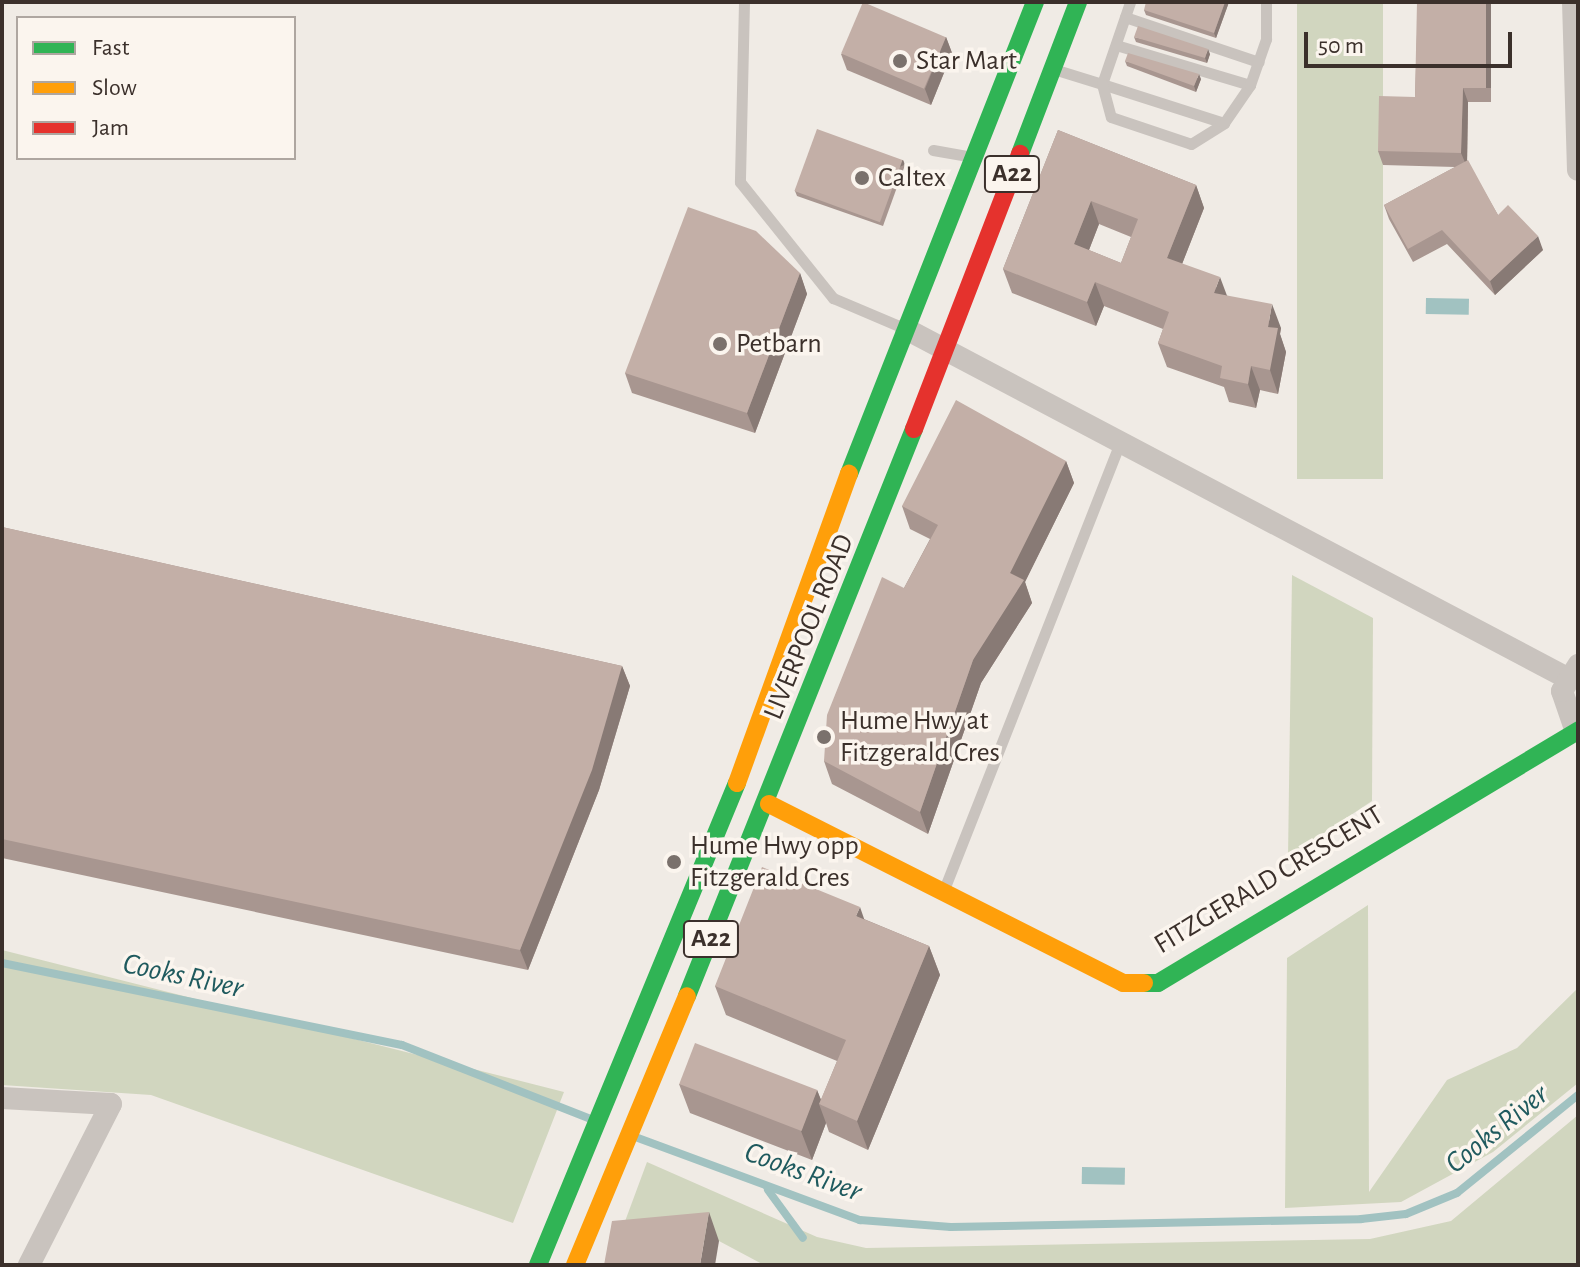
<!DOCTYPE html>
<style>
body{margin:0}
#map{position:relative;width:1580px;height:1267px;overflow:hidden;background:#f0ebe5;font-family:"Alegreya Sans",sans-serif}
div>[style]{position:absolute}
.green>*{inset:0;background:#d1d6bf;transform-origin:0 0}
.water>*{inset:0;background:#a1c2c1;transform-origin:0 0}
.stream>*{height:8px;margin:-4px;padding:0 4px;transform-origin:4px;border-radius:4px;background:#a1c2c1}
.lane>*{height:11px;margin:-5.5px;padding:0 5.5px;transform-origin:5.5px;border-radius:5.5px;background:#c9c3be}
.street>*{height:22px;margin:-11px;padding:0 11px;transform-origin:11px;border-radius:11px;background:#c9c3be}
.fast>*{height:18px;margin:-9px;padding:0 9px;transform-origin:9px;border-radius:9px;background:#30b455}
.slow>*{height:18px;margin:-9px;padding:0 9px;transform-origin:9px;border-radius:9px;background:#ff9f0a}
.jam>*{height:18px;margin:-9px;padding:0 9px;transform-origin:9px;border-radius:9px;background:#e5322d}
.wall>*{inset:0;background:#a89690}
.shaded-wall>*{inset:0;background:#887a75;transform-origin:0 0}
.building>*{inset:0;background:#c3afa7;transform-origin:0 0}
.dots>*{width:22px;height:22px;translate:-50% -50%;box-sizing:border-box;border:4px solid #fbf5ee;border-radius:50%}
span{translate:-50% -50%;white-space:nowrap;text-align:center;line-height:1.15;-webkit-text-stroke:7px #fbf5ee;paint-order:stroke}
.shield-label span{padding:2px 6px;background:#fbf5ee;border:2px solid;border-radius:6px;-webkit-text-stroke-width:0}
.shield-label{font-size:26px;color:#3b302b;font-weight:700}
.poi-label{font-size:28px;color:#3b302b}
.left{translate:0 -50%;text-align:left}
.street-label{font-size:28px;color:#3b302b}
.water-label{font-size:30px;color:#1f5a5e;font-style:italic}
.frame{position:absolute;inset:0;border:4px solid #3b302b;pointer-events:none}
.legend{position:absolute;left:16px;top:16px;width:280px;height:144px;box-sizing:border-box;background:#fbf5ee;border:2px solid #aea6a0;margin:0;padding:10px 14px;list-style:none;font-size:24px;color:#3b302b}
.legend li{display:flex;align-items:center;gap:16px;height:40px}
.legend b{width:40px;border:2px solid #aea6a0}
.scale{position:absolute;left:1304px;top:32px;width:208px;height:36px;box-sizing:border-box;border:4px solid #3b302b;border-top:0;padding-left:10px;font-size:24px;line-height:28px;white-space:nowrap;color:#3b302b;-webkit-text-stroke:6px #fbf5ee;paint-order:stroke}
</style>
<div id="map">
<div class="green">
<i style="left:1297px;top:2px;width:86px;height:477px"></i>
<i style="clip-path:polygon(1292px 575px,1373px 618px,1372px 801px,1288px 857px)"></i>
<i style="clip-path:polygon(1368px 905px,1369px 1192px,1447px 1080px,1517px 1048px,1578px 988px,1578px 1083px,1493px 1152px,1401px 1202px,1285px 1208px,1287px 958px)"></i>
<i style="clip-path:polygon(2px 950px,564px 1092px,513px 1223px,151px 1095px,2px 1085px)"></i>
<i style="clip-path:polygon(1578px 1115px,1578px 1265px,764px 1265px,719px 1241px,614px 1251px,647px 1162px,817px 1237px,866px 1248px,1370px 1239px,1451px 1221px)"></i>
</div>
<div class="water">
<i style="left:1426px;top:298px;width:43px;height:16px;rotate:1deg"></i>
<i style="left:1082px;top:1167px;width:43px;height:17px;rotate:1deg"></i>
</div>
<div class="stream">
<i style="left:2px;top:963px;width:408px;rotate:11.6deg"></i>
<i style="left:402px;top:1045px;width:200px;rotate:21.4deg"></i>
<i style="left:638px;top:1138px;width:237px;rotate:20.3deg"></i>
<i style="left:860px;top:1220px;width:91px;rotate:4.4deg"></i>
<i style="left:951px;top:1227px;width:410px;rotate:-1.1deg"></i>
<i style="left:1361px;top:1219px;width:45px;rotate:-6.3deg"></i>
<i style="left:1406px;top:1214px;width:55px;rotate:-22.4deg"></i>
<i style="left:1457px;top:1193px;width:156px;rotate:-39deg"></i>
<i style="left:768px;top:1190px;width:59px;rotate:53.9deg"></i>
</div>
<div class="lane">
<i style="left:744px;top:2px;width:180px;rotate:91.3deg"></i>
<i style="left:740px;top:182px;width:149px;rotate:51.3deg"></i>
<i style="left:833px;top:298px;width:72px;rotate:23deg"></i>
<i style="left:1125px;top:17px;width:141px;rotate:18.6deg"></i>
<i style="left:1116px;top:45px;width:140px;rotate:16.6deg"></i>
<i style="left:1060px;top:71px;width:44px;rotate:17.2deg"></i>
<i style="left:1102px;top:84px;width:87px;rotate:-71.1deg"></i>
<i style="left:1224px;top:123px;width:128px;rotate:-162.3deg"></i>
<i style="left:1102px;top:84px;width:34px;rotate:75deg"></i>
<i style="left:1111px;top:117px;width:84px;rotate:18.6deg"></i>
<i style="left:1191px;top:144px;width:39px;rotate:-32deg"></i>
<i style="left:1224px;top:123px;width:46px;rotate:-55.6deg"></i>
<i style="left:1250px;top:85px;width:49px;rotate:-70.8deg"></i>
<i style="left:1266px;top:39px;width:37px;rotate:-90deg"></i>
<i style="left:933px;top:150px;width:34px;rotate:10deg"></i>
<i style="left:943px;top:892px;width:486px;rotate:-68.5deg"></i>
</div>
<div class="street">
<i style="left:1573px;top:2px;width:168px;rotate:88.3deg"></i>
<i style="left:906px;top:329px;width:747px;rotate:27.83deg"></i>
<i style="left:1575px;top:729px;width:40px;rotate:-108.9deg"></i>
<i style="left:1562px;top:691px;width:31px;rotate:-58deg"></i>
<i style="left:2px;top:1098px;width:109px;rotate:3.2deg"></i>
<i style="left:111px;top:1104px;width:181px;rotate:117deg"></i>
</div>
<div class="fast">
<i style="left:1020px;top:154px;width:163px;rotate:-69.1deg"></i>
<i style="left:849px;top:474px;width:507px;rotate:-68.49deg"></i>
<i style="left:1144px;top:983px;width:14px"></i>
<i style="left:1158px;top:983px;width:490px;rotate:-31deg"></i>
<i style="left:687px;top:996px;width:611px;rotate:-68.18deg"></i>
<i style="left:538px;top:1265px;width:521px;rotate:-67.57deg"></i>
</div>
<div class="slow">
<i style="left:737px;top:783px;width:329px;rotate:-70.1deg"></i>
<i style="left:769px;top:804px;width:397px;rotate:26.8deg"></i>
<i style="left:1123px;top:983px;width:21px"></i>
<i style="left:575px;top:1265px;width:291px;rotate:-67.4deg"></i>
</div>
<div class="jam">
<i style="left:914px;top:429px;width:295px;rotate:-68.9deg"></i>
</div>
<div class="wall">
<i style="clip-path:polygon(1229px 2px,1216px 38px,1146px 15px,1144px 10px)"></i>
<i style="clip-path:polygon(1418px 2px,1491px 2px,1491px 102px,1468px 102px,1467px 161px,1498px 215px,1543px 250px,1495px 295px,1447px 244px,1413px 262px,1389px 219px,1384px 205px,1455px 167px,1383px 165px,1378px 151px,1415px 97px)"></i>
<i style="clip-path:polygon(946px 37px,952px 53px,931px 105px,847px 70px,841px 54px)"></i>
<i style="clip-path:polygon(1134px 37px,1210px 54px,1207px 63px,1136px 42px)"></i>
<i style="clip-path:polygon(1125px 61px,1201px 79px,1196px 92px,1127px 66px)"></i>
<i style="clip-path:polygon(evenodd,1058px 130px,1196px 185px,1204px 208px,1182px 264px,1226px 295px,1281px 328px,1280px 334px,1286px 352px,1278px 394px,1260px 390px,1256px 408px,1229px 402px,1224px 387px,1167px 367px,1158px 343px,1163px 329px,1104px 306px,1096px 326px,1012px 293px,1003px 269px,1058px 130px,1099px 224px,1131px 237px,1121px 263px,1089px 250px,1099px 224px)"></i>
<i style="clip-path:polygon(903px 160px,905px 165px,883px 226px,797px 196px,795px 191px)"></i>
<i style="clip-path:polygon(800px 273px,807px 294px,755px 433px,632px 393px,625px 373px)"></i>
<i style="clip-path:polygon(1066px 461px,1074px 483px,1025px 582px,1032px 603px,981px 683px,928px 834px,832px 784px,824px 761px,904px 588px,930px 539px,910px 529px,902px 506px)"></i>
<i style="clip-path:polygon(2px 527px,622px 666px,630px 686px,599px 790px,528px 970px,2px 858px)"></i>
<i style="clip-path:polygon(864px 919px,929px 946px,940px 975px,868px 1150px,829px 1132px,826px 1123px,812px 1160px,690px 1113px,679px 1084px,817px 1090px,821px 1100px,837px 1061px,726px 1015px,715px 986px)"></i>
</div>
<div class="shaded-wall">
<i style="clip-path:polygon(1225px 2px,1229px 2px,1216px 38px,1214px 33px)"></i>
<i style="left:1486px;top:2px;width:5px;height:86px"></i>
<i style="clip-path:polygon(946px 37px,952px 53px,931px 105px,925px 89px)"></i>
<i style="clip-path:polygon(1208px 49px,1210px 54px,1207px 63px,1205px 58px)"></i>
<i style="clip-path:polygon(1199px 74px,1201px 79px,1196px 92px,1194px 86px)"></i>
<i style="clip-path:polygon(1463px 88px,1468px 102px,1467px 167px,1461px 153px)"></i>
<i style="left:903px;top:160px;width:5px;height:65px;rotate:68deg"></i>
<i style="clip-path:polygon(1196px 185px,1204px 208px,1175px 282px,1167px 258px)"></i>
<i style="clip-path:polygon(1091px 201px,1099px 224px,1082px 268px,1074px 244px)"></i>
<i style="clip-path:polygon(1538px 236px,1543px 250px,1495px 295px,1490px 281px)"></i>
<i style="clip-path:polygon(800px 273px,807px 294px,755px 433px,747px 413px)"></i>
<i style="clip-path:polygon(1220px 277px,1229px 301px,1214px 293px)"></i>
<i style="clip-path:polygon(1095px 282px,1104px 306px,1096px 326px,1087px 302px)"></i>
<i style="clip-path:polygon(1272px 304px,1281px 328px,1280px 334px,1286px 352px,1278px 394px,1270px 370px,1268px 327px)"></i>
<i style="clip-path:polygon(1251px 366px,1260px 390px,1256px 408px,1248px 384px)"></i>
<i style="clip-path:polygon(1066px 461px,1074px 483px,1025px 582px,1032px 603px,981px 683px,928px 834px,920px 812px,973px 660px,1010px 573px)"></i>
<i style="clip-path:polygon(622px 666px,630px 686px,599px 790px,528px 970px,520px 950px)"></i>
<i style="clip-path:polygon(860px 907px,870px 936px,856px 916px)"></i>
<i style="clip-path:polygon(929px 946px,940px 975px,868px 1150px,857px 1121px)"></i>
<i style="clip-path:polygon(817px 1090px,823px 1105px,819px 1104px,826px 1123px,812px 1160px,801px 1131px)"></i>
<i style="clip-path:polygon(709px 1212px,719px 1241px,715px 1265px,700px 1265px)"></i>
</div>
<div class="building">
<i style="left:863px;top:2px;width:90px;height:56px;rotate:23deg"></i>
<i style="clip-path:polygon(1146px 2px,1225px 2px,1214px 33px,1144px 10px)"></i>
<i style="clip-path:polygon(1417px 2px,1486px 2px,1486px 88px,1463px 88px,1461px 153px,1378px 151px,1379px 96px,1415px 97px)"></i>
<i style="clip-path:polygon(1138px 26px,1208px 49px,1205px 58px,1134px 37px)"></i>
<i style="clip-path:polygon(1128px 53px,1199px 74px,1194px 86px,1125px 61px)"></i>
<i style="left:817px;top:129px;width:91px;height:66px;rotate:20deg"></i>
<i style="clip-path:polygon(evenodd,1058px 130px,1196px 185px,1167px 258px,1220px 277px,1214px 293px,1272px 304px,1268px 327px,1278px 328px,1270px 370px,1251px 366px,1248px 384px,1220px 378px,1222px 366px,1158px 343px,1169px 312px,1095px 282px,1087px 302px,1003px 269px,1058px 130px,1091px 201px,1138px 219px,1121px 263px,1074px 244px,1091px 201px)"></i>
<i style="clip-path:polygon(1468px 160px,1498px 215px,1508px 205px,1538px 236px,1490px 281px,1442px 230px,1408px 249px,1384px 205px)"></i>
<i style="clip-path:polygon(688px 207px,756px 231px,800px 273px,747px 413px,625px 373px)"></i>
<i style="clip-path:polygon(956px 400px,1066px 461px,1010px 573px,1024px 580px,973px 660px,920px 812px,824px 761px,827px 715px,882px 577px,904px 588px,938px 525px,902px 506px)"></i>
<i style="clip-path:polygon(2px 527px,622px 666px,592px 770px,520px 950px,2px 839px)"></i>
<i style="clip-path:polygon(762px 867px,860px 907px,856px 916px,929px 946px,857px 1121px,819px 1104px,846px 1040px,715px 986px)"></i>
<i style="left:695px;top:1043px;width:131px;height:44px;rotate:21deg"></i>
<i style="clip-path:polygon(709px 1212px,700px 1265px,604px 1265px,612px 1221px)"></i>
</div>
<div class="dots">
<i style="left:900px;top:61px;background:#7a716c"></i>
<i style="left:862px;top:178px;background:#7a716c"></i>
<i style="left:720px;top:344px;background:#7a716c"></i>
<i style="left:824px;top:737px;background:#7a716c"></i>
<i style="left:674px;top:862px;background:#7a716c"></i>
</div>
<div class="shield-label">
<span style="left:1012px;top:174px">A22</span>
<span style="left:711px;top:939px">A22</span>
</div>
<div class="poi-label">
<span class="left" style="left:916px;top:61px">Star Mart</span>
<span class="left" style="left:878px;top:178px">Caltex</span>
<span class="left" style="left:736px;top:344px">Petbarn</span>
<span class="left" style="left:840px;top:737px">Hume Hwy at<br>Fitzgerald Cres</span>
<span class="left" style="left:690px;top:862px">Hume Hwy opp<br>Fitzgerald Cres</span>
</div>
<div class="street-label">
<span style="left:809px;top:627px;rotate:-68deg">LIVERPOOL ROAD</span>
<span style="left:1269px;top:880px;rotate:-31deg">FITZGERALD CRESCENT</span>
</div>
<div class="water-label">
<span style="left:183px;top:976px;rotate:12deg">Cooks River</span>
<span style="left:1497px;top:1129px;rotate:-39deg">Cooks River</span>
<span style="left:803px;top:1172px;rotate:20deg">Cooks River</span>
</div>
<div class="frame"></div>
<ul class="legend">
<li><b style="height:10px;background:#30b455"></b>Fast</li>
<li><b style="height:10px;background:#ff9f0a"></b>Slow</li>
<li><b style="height:10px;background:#e5322d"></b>Jam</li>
</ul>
<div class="scale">50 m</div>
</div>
